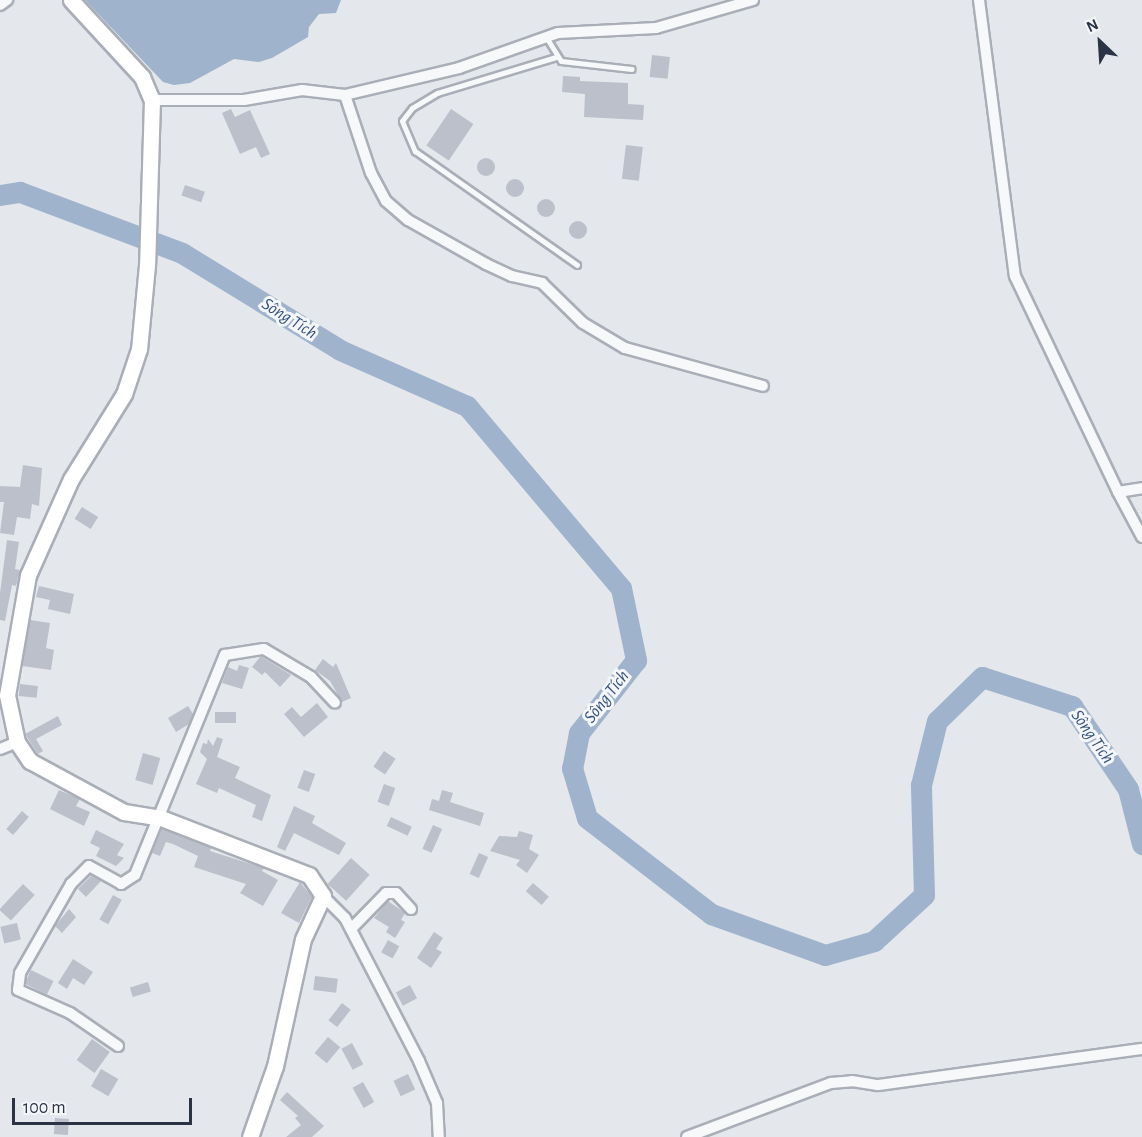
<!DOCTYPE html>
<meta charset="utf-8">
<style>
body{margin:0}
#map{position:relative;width:1142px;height:1137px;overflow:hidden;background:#e4e7ec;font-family:"Alegreya Sans",sans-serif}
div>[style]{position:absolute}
.water>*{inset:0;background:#9fb4cc}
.river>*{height:21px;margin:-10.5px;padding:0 10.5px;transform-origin:10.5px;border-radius:10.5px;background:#9fb4cc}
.building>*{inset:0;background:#bbc0ca;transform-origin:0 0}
.round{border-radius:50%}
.roads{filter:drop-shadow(2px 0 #a9aeb7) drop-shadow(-2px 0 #a9aeb7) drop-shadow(0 2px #a9aeb7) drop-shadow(0 -2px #a9aeb7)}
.lane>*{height:5px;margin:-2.5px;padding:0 2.5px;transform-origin:2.5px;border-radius:2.5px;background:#f7f8fa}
.street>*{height:10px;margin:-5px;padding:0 5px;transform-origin:5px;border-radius:5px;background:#f7f8fa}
.secondary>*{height:15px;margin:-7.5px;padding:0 7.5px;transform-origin:7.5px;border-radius:7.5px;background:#fff}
span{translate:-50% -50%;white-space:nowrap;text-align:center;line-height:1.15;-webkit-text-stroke:6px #f4f6f9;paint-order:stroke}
.water-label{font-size:18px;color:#34527a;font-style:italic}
.north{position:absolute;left:1070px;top:12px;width:60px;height:60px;-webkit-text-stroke:4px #f4f6f9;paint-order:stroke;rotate:335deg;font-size:16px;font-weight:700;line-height:24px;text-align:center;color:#2b3445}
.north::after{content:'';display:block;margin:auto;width:21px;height:27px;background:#2b3445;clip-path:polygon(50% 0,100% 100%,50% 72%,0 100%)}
.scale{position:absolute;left:12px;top:1098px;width:180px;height:27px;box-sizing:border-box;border:3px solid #2b3445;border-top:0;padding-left:8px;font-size:18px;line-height:21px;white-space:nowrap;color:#2b3445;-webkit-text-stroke:4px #f4f6f9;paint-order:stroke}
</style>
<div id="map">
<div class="water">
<i style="clip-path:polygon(85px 0,341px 0,336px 13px,319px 14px,309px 27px,308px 37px,272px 58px,259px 62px,234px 59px,190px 83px,174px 85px,163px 82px)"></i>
</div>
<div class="river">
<i style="left:0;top:195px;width:20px;rotate:-9deg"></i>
<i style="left:20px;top:192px;width:173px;rotate:20.6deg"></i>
<i style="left:182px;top:253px;width:185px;rotate:31.5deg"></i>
<i style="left:340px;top:350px;width:139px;rotate:23.8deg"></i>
<i style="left:467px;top:406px;width:238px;rotate:49.8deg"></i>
<i style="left:621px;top:588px;width:74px;rotate:78.2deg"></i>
<i style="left:636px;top:660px;width:93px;rotate:128deg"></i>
<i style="left:579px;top:733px;width:36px;rotate:101deg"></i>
<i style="left:572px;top:768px;width:52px;rotate:73.3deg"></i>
<i style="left:587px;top:818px;width:157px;rotate:37.7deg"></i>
<i style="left:711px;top:914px;width:121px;rotate:19.8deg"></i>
<i style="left:825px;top:955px;width:51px;rotate:-15.9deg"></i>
<i style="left:874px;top:941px;width:68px;rotate:-42.6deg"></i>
<i style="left:924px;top:895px;width:110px;rotate:-91.6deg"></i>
<i style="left:921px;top:785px;width:66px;rotate:-76deg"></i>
<i style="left:937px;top:721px;width:63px;rotate:-44.4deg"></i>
<i style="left:982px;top:677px;width:95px;rotate:17.9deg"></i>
<i style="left:1072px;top:706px;width:100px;rotate:56deg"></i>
<i style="left:1128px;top:789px;width:57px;rotate:75.7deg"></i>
</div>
<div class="building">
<i style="left:652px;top:55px;width:18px;height:22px;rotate:6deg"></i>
<i style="clip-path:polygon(563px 76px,580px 77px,580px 81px,628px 83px,628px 104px,644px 105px,643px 120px,584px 117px,585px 94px,562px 92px)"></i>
<i style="clip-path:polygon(231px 109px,235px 117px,250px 110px,270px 154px,261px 158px,256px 147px,240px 154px,222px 113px)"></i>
<i style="left:451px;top:109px;width:27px;height:44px;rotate:34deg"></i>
<i style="left:626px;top:145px;width:17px;height:34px;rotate:7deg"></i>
<i class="round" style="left:477px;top:158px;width:18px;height:18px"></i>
<i class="round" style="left:506px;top:179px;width:18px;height:18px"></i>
<i style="left:185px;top:185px;width:21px;height:11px;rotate:19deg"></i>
<i class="round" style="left:537px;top:199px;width:18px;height:18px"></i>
<i class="round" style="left:569px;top:221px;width:18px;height:18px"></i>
<i style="clip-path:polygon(23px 465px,42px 468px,39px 506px,32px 504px,30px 519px,17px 517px,14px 535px,0 533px,4px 502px,0 502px,0 486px,20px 487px)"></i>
<i style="left:82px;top:507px;width:19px;height:14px;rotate:32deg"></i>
<i style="clip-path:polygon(7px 540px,19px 542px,15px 569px,20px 570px,16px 586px,12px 585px,5px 621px,0 620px,0 593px)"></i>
<i style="clip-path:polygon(39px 586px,74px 594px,70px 614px,48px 609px,50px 600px,36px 597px)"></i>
<i style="clip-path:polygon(30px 620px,50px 623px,46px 648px,54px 650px,51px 670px,22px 666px)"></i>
<i style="clip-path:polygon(260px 657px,262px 657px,291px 675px,280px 687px,265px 672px,262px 675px,252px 667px)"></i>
<i style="clip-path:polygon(323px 659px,333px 667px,336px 663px,351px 698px,342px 702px,330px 681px,315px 670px)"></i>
<i style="clip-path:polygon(239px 665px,249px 668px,242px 689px,222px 683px,228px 667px,237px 671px)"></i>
<i style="left:20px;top:684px;width:18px;height:12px;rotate:6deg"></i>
<i style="clip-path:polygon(317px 703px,328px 717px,304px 737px,284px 714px,292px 707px,301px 717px)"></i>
<i style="clip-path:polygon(188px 706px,193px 714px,189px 724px,176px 732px,168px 718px)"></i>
<i style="left:236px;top:712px;width:11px;height:21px;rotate:90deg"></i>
<i style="clip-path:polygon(58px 716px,62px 725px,36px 739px,43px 751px,38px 754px,25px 734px)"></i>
<i style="clip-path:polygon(217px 737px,223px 739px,217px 757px,240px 767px,235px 778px,271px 795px,262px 821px,252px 817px,256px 805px,219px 788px,217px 793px,196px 784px,207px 759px,200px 752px,203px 743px,207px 744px,208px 739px,213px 746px)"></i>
<i style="left:384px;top:751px;width:14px;height:19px;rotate:34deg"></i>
<i style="left:143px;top:753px;width:18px;height:28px;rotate:16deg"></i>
<i style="left:304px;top:770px;width:12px;height:19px;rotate:20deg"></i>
<i style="left:384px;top:784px;width:12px;height:19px;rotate:20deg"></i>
<i style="clip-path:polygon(59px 790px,80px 799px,76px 806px,90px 812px,84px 826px,50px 809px)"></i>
<i style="clip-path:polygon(442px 790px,453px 793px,450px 802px,484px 813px,480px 826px,429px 810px,432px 799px,439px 801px)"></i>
<i style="clip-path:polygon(294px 806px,315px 816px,312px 823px,346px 843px,339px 855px,294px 833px,285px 851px,277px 847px)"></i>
<i style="left:22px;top:811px;width:9px;height:24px;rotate:41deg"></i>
<i style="left:391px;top:817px;width:23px;height:10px;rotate:25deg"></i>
<i style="left:433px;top:825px;width:10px;height:26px;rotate:24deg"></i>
<i style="clip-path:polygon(162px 829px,211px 848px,210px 851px,264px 868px,262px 871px,278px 880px,263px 906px,240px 893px,246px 884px,194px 867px,198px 856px,173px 844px,166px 842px,160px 856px,152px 853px)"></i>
<i style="clip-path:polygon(96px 830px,124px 844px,117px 855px,124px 858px,116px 866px,96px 856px,100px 848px,90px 843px)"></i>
<i style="clip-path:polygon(519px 831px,533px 835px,529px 849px,539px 855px,527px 873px,516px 865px,520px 860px,490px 851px,499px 836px,517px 837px)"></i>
<i style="left:479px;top:853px;width:10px;height:23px;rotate:24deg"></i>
<i style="left:351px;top:858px;width:25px;height:35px;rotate:42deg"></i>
<i style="clip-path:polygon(91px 876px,101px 881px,86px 897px,78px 889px)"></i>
<i style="clip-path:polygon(300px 882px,312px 897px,299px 923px,281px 913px)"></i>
<i style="left:533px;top:883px;width:21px;height:11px;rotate:41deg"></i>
<i style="left:23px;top:884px;width:16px;height:35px;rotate:43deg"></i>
<i style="left:113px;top:895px;width:10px;height:28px;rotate:29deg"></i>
<i style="clip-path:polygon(388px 901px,405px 913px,401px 920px,405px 922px,395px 938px,386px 932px,389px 927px,374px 918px)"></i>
<i style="clip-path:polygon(69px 909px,76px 917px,62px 933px,55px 926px)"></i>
<i style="left:17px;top:923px;width:17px;height:17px;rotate:77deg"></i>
<i style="clip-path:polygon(434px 932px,443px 938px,436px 949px,442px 952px,431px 968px,417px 958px)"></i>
<i style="left:388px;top:940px;width:13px;height:14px;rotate:29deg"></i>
<i style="clip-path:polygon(73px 959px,93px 972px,84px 985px,73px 978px,67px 989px,58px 983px)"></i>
<i style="left:31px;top:970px;width:25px;height:15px;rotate:26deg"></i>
<i style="left:315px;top:976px;width:23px;height:14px;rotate:7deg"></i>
<i style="left:148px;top:982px;width:10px;height:19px;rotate:73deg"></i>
<i style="left:410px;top:985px;width:15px;height:16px;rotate:62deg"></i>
<i style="left:342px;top:1003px;width:11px;height:22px;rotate:38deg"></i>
<i style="left:328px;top:1037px;width:16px;height:21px;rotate:40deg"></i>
<i style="left:92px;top:1039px;width:22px;height:26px;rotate:36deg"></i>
<i style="left:352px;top:1043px;width:24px;height:12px;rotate:62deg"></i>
<i style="left:101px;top:1069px;width:20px;height:20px;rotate:30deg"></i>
<i style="left:408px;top:1074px;width:17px;height:16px;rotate:65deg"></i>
<i style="left:363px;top:1082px;width:23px;height:12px;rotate:61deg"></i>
<i style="clip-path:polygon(287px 1092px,324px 1126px,312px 1137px,286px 1137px,301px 1125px,295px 1118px,298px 1116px,280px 1100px)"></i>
<i style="left:55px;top:1118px;width:14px;height:16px;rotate:4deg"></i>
</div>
<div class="roads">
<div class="lane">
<i style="left:546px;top:37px;width:28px;rotate:58deg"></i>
<i style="left:561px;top:61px;width:71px;rotate:6.4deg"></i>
<i style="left:556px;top:57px;width:124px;rotate:163.2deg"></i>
<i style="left:437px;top:93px;width:29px;rotate:149deg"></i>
<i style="left:412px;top:108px;width:16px;rotate:128deg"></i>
<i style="left:402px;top:121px;width:33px;rotate:67deg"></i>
<i style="left:415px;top:151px;width:198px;rotate:35.1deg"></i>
</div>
<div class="street">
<i style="left:979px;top:0;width:278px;rotate:82.6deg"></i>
<i style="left:1015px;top:276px;width:239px;rotate:64.5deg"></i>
<i style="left:1118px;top:492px;width:24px;rotate:-9deg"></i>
<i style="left:0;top:5px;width:9px;rotate:-36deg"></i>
<i style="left:345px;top:95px;width:82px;rotate:71.6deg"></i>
<i style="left:371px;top:173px;width:32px;rotate:62deg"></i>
<i style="left:386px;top:201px;width:29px;rotate:41deg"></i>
<i style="left:408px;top:220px;width:90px;rotate:29.4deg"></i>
<i style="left:486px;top:264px;width:29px;rotate:25deg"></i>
<i style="left:512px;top:276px;width:31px;rotate:13deg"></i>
<i style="left:542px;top:283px;width:57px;rotate:44.3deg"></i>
<i style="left:583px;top:323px;width:49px;rotate:30.8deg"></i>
<i style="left:625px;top:348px;width:143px;rotate:15.4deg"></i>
<i style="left:152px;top:100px;width:92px"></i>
<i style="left:244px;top:100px;width:59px;rotate:-9.8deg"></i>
<i style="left:302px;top:90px;width:43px;rotate:6.6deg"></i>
<i style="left:345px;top:95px;width:117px;rotate:-13.3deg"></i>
<i style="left:459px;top:68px;width:105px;rotate:-19.5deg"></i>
<i style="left:558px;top:33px;width:98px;rotate:-2.9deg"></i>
<i style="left:656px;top:28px;width:101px;rotate:-16.1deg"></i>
<i style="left:1118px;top:492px;width:51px;rotate:61.9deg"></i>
<i style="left:0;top:749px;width:18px;rotate:-22deg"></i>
<i style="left:323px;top:896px;width:31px;rotate:45deg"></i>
<i style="left:345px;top:918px;width:161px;rotate:62.6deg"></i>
<i style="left:419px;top:1061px;width:46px;rotate:66.8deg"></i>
<i style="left:437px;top:1103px;width:34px;rotate:87deg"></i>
<i style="left:351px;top:929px;width:50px;rotate:-45.8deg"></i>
<i style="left:386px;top:893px;width:10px"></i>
<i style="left:396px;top:893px;width:22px;rotate:47deg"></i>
<i style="left:118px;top:1046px;width:58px;rotate:-145.5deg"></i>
<i style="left:70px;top:1013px;width:57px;rotate:-156.1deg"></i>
<i style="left:18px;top:990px;width:17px;rotate:-83deg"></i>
<i style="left:20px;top:973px;width:103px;rotate:-60.2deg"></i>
<i style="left:71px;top:884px;width:25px;rotate:-45deg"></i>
<i style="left:89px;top:866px;width:37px;rotate:29deg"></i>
<i style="left:121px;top:884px;width:17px;rotate:-33deg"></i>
<i style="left:135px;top:875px;width:238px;rotate:-67.8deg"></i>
<i style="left:225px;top:655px;width:39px;rotate:-9deg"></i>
<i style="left:264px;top:649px;width:55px;rotate:30.8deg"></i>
<i style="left:311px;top:677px;width:35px;rotate:47deg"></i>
<i style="left:687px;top:1137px;width:154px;rotate:-20.6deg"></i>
<i style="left:831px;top:1083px;width:21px;rotate:-5deg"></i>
<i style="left:852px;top:1081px;width:26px;rotate:9deg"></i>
<i style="left:878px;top:1085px;width:266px;rotate:-7.8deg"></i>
</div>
<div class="secondary">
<i style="left:71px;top:0;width:105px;rotate:47.3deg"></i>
<i style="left:142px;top:77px;width:25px;rotate:67deg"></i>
<i style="left:152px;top:100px;width:165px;rotate:91.7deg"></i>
<i style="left:147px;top:265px;width:84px;rotate:95.4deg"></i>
<i style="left:139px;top:349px;width:47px;rotate:108.4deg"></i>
<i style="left:124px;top:394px;width:100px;rotate:121.9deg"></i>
<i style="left:71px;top:479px;width:105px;rotate:114.1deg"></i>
<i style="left:28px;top:575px;width:122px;rotate:99.9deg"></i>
<i style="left:7px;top:695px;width:48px;rotate:78deg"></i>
<i style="left:17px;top:742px;width:23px;rotate:56deg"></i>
<i style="left:30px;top:761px;width:107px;rotate:28.5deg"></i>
<i style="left:124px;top:812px;width:37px;rotate:9deg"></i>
<i style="left:161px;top:818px;width:159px;rotate:21.1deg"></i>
<i style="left:309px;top:875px;width:25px;rotate:56deg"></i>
<i style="left:323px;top:896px;width:47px;rotate:114.9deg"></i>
<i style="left:303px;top:939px;width:130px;rotate:102.4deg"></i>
<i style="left:275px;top:1066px;width:75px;rotate:109.4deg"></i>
</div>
</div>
<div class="water-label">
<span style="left:289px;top:319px;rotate:32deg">Sông Tích</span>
<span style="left:607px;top:697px;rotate:-52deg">Sông Tích</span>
<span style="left:1092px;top:737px;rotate:55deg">Sông Tích</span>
</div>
<div class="north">N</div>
<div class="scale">100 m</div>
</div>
